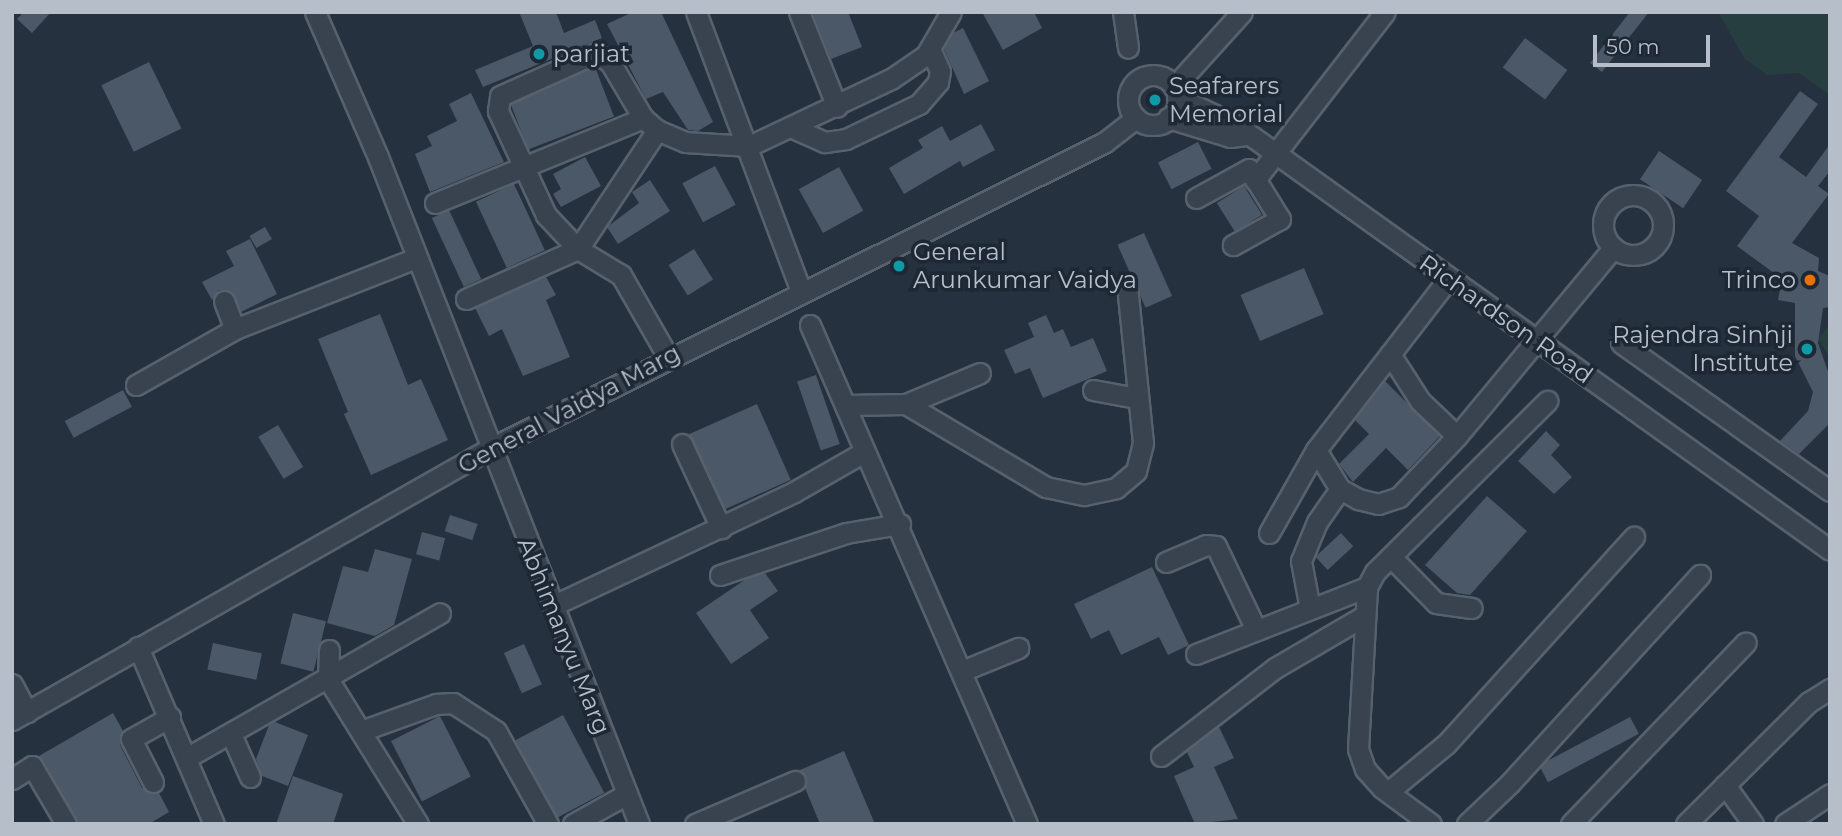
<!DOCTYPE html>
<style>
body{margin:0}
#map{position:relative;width:1842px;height:836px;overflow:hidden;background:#25313f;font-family:Montserrat,sans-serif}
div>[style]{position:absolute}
.green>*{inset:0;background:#273e40}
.building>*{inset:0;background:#4b5868;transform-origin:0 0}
.roads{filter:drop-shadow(2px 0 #57616d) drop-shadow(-2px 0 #57616d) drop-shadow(0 2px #57616d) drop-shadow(0 -2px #57616d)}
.minor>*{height:19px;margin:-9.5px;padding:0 9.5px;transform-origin:9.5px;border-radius:9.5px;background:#39434f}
.minor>.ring{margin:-9.5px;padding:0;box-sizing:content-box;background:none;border:19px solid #39434f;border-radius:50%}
.dots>*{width:19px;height:19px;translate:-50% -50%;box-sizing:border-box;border:4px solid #1e2834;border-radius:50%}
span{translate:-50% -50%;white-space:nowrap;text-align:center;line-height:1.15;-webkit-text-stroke:7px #1e2834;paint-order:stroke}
.poi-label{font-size:24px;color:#b6beca}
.left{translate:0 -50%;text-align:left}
.right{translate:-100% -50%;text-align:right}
.street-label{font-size:24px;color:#b6beca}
.frame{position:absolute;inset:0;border:14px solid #b6beca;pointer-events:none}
.scale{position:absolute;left:1593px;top:35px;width:117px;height:32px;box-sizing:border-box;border:4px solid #b6beca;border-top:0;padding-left:9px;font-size:21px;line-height:24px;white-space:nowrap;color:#b6beca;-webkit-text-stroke:5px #1e2834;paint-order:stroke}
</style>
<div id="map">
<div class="green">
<i style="clip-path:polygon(1718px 12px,1830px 12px,1830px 95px,1799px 73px,1767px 75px,1744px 58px)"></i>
<i style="clip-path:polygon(1830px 324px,1830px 358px,1818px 339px)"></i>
</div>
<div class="building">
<i style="clip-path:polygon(24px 12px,51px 12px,32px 33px,17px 19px)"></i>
<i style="clip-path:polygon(519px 12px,556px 12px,564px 33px,595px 20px,602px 38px,483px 87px,475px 70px,533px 46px)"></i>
<i style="clip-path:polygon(633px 12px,661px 12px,713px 122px,698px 131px,688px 130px,663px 92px,646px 99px,607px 24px)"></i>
<i style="clip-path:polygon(812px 12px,848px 12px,862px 47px,831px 59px)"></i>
<i style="clip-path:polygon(982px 12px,1034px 12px,1042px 28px,1003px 50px)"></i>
<i style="clip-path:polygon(1630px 12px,1649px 12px,1602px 72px,1590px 63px)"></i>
<i style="clip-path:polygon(963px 28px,989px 81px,964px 94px,944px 49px,953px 33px)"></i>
<i style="left:1525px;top:38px;width:53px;height:37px;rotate:37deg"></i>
<i style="left:149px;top:62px;width:74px;height:53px;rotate:64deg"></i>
<i style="left:595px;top:67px;width:53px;height:92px;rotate:69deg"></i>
<i style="clip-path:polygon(1800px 91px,1818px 104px,1779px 157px,1806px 177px,1830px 144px,1830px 171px,1818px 186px,1829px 194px,1792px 243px,1819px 258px,1818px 271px,1830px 276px,1830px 307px,1823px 308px,1818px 343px,1830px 377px,1830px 423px,1799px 454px,1780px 441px,1808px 411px,1813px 392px,1795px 356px,1795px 303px,1778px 300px,1782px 279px,1737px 246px,1759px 216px,1726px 191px)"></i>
<i style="clip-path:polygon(471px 93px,504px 162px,430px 192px,415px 154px,432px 146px,427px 136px,457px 121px,449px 104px)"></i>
<i style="clip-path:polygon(981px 124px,995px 150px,963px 167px,960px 161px,904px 194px,889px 168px,923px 148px,918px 140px,942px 126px,950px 141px)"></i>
<i style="left:1198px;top:142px;width:30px;height:45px;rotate:63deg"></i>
<i style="left:1659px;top:151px;width:52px;height:34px;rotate:34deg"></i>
<i style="clip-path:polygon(585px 157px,601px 186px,561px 207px,553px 194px,561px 189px,553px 174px)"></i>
<i style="left:715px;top:166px;width:44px;height:37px;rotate:62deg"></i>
<i style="left:839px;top:167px;width:50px;height:46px;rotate:61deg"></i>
<i style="clip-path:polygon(650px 180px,670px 211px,618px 244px,607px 227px,639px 203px,632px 192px)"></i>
<i style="left:514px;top:184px;width:73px;height:42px;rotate:65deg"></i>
<i style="left:1244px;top:186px;width:34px;height:32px;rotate:58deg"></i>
<i style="left:449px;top:210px;width:76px;height:19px;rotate:65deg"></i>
<i style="left:265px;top:227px;width:14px;height:18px;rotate:60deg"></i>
<i style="left:1144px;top:233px;width:69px;height:29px;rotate:66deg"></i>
<i style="clip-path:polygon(250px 239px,277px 294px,241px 312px,231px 291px,219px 290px,212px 300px,202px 282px,234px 266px,226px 251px)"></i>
<i style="left:694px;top:249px;width:36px;height:30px;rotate:58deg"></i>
<i style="left:1304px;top:268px;width:50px;height:69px;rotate:67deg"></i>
<i style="clip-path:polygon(546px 277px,556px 295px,546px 300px,570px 357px,523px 376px,502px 329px,489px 336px,475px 308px)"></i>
<i style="clip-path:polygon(380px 314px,408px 385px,421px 379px,448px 440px,371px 475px,344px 414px,348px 412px,318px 339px)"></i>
<i style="clip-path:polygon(1046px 315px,1054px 333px,1063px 329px,1071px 347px,1093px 338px,1107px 371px,1043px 398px,1030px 368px,1015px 374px,1004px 350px,1034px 337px,1028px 323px)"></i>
<i style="left:816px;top:375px;width:73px;height:20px;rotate:71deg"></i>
<i style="clip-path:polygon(1385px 381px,1440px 436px,1408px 470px,1386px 448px,1353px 482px,1339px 464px,1369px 434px,1355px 420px)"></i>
<i style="left:123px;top:390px;width:19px;height:66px;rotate:62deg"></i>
<i style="left:757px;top:404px;width:83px;height:74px;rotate:66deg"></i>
<i style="left:278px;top:425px;width:49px;height:23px;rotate:59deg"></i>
<i style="clip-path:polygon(1546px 431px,1560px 445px,1551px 455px,1572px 477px,1554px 494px,1518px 461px)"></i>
<i style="clip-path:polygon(1487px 496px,1527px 531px,1470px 595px,1457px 593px,1425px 565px)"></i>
<i style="left:450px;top:515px;width:29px;height:17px;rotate:18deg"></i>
<i style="left:422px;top:532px;width:24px;height:23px;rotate:15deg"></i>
<i style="left:1341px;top:533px;width:18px;height:35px;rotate:47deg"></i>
<i style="clip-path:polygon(375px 549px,412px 559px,394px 625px,375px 636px,327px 623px,343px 566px,368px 572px)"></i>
<i style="clip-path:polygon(1152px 567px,1189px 645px,1168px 655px,1159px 637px,1121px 655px,1109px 630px,1091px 639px,1074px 604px)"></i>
<i style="clip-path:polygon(765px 573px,778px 591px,750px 610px,769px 638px,731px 664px,696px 613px,746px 579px)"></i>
<i style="left:293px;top:613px;width:34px;height:52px;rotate:14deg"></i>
<i style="left:213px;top:643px;width:50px;height:27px;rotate:12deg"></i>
<i style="left:524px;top:644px;width:44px;height:22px;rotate:66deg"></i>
<i style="clip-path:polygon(113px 713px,123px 731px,120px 745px,142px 788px,159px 793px,169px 812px,149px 824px,78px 824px,39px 756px)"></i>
<i style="left:563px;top:715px;width:88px;height:54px;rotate:62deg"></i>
<i style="left:440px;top:716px;width:68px;height:55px;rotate:63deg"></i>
<i style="left:1630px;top:717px;width:19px;height:103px;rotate:62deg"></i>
<i style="clip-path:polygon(275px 722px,308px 735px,288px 786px,262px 776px,256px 759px,269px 725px)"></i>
<i style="clip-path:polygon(1219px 727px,1234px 758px,1214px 767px,1238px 819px,1195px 824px,1174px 776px,1194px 767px,1187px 752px)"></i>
<i style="clip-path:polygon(844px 751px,875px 824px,820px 824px,805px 788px,806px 777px,800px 770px)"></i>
<i style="clip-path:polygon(293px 776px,343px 794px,333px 824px,276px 824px)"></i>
</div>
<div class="roads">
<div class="minor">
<i style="left:315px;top:12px;width:158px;rotate:66.5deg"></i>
<i style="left:378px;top:157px;width:716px;rotate:68.63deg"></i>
<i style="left:696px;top:12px;width:298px;rotate:69.4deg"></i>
<i style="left:799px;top:12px;width:102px;rotate:68.2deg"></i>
<i style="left:1123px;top:12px;width:36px;rotate:82deg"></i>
<i class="ring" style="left:1128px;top:75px;width:31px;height:31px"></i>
<i style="left:1174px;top:87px;width:101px;rotate:-47.8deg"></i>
<i style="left:1177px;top:97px;width:65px;rotate:25.4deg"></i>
<i style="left:1236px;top:125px;width:730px;rotate:35.58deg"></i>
<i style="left:1168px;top:118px;width:65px;rotate:17deg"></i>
<i style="left:1230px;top:137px;width:16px;rotate:-7deg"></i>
<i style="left:793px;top:128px;width:35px;rotate:24deg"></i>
<i style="left:825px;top:142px;width:21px;rotate:-8deg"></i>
<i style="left:846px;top:139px;width:81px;rotate:-25.6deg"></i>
<i style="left:919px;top:104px;width:29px;rotate:-49deg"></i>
<i style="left:938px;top:82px;width:11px;rotate:-80deg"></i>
<i style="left:940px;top:71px;width:24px;rotate:-114deg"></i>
<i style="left:1255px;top:180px;width:212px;rotate:-52.3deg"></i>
<i class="ring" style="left:1603px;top:195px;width:41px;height:41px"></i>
<i style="left:1196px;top:198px;width:60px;rotate:-28.7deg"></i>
<i style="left:1249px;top:169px;width:59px;rotate:58.2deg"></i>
<i style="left:1280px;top:219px;width:54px;rotate:151deg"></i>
<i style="left:435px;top:203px;width:225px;rotate:-22.2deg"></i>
<i style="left:466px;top:299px;width:123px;rotate:-24.1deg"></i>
<i style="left:578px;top:249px;width:143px;rotate:-56.4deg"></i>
<i style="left:224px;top:301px;width:30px;rotate:69deg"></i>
<i style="left:810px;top:325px;width:544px;rotate:66.5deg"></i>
<i style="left:1621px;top:343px;width:256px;rotate:35.3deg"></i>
<i style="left:1390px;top:354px;width:56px;rotate:57.4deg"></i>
<i style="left:1420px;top:401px;width:51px;rotate:43.4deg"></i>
<i style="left:668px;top:357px;width:95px;rotate:-119.8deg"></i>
<i style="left:621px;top:275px;width:50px;rotate:-148.8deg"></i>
<i style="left:578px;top:249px;width:47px;rotate:-133.3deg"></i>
<i style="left:546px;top:215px;width:115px;rotate:-114.8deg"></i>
<i style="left:498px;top:111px;width:15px;rotate:-82deg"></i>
<i style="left:500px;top:96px;width:105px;rotate:-24.1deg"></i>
<i style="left:596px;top:53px;width:17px;rotate:33deg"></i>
<i style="left:610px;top:62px;width:65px;rotate:59.5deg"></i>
<i style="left:643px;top:118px;width:18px;rotate:41deg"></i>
<i style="left:657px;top:130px;width:30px;rotate:23deg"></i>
<i style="left:685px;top:142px;width:64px;rotate:3.6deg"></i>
<i style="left:749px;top:146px;width:157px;rotate:-25.3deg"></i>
<i style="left:891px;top:79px;width:42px;rotate:-34.4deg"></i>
<i style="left:926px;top:55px;width:50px;rotate:-59.8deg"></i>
<i style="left:136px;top:385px;width:114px;rotate:-29.5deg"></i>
<i style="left:235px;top:329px;width:194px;rotate:-21.4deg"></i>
<i style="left:1093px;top:390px;width:45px;rotate:10.3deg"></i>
<i style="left:906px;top:404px;width:80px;rotate:-22.7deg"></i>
<i style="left:845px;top:405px;width:61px;rotate:-0.9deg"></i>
<i style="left:906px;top:404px;width:163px;rotate:30.7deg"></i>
<i style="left:1046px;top:487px;width:39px;rotate:12deg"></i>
<i style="left:1084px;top:495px;width:33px;rotate:-12deg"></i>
<i style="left:1116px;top:488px;width:26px;rotate:-40deg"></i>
<i style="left:1136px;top:471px;width:29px;rotate:-76deg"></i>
<i style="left:1143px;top:443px;width:149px;rotate:-95.8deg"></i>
<i style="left:682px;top:444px;width:93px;rotate:65.1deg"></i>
<i style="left:1316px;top:450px;width:46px;rotate:58.4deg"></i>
<i style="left:1340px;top:489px;width:21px;rotate:29deg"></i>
<i style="left:1358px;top:499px;width:21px;rotate:14deg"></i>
<i style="left:1378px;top:504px;width:22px;rotate:-18deg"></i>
<i style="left:1399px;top:497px;width:84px;rotate:-46.4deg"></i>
<i style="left:1457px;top:436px;width:244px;rotate:-50.3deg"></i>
<i style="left:1269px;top:533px;width:95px;rotate:-60.5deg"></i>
<i style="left:1316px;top:450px;width:217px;rotate:-52.3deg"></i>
<i style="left:1391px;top:557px;width:64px;rotate:45.6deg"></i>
<i style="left:1436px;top:603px;width:36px;rotate:8deg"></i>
<i style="left:1166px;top:562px;width:43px;rotate:-23deg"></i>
<i style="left:1206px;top:545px;width:10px;rotate:6deg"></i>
<i style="left:1216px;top:546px;width:93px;rotate:64.5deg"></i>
<i style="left:720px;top:575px;width:133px;rotate:-18.4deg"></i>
<i style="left:846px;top:533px;width:55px;rotate:-9.5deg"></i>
<i style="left:552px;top:606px;width:268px;rotate:-25.2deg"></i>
<i style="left:794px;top:492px;width:81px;rotate:-29.7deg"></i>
<i style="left:1310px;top:609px;width:49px;rotate:-100.6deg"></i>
<i style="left:1301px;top:561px;width:42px;rotate:-67.7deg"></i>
<i style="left:1317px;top:522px;width:40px;rotate:-55.1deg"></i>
<i style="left:138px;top:647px;width:193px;rotate:66.8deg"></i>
<i style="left:329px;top:650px;width:29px;rotate:92deg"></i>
<i style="left:328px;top:679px;width:171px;rotate:58.2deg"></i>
<i style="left:1196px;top:654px;width:184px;rotate:-21.4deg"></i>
<i style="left:962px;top:671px;width:61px;rotate:-22.3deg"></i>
<i style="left:12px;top:684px;width:32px;rotate:62deg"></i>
<i style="left:12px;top:720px;width:549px;rotate:-29.6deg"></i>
<i style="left:489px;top:449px;width:688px;rotate:-26.49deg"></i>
<i style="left:1105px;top:142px;width:39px;rotate:-38deg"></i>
<i style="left:361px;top:731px;width:80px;rotate:-19.8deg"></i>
<i style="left:436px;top:704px;width:17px;rotate:-3deg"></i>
<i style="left:453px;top:703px;width:51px;rotate:33.1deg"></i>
<i style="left:496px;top:731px;width:107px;rotate:60.8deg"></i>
<i style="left:231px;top:734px;width:47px;rotate:66.2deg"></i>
<i style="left:1161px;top:756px;width:144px;rotate:-37.7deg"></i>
<i style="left:1275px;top:668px;width:103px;rotate:-30.3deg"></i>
<i style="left:188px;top:757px;width:290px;rotate:-29.7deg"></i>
<i style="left:12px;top:779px;width:24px;rotate:-33deg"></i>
<i style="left:32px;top:766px;width:67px;rotate:59.6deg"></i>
<i style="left:153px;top:782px;width:48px;rotate:-117.1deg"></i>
<i style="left:131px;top:739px;width:45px;rotate:-29.4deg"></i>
<i style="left:1725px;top:785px;width:48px;rotate:54.3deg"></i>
<i style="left:1388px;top:792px;width:75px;rotate:-39.6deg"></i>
<i style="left:1446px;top:744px;width:280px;rotate:-47.8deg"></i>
<i style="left:573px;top:824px;width:62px;rotate:-29.1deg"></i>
<i style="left:695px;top:824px;width:109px;rotate:-23.3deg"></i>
<i style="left:1431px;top:824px;width:61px;rotate:-143.7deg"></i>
<i style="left:1382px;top:788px;width:25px;rotate:-132deg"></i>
<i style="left:1365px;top:769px;width:21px;rotate:-109deg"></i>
<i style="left:1358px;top:749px;width:162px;rotate:-86.8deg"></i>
<i style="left:1367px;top:587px;width:17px;rotate:-62deg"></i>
<i style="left:1375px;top:572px;width:243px;rotate:-44.8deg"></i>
<i style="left:1467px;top:824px;width:59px;rotate:-43.6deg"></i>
<i style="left:1510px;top:783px;width:282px;rotate:-47.6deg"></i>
<i style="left:1571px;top:824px;width:252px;rotate:-46.1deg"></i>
<i style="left:1686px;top:824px;width:173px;rotate:-44.8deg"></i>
<i style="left:1809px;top:702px;width:25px;rotate:-32deg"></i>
<i style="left:1785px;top:824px;width:54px;rotate:-33.7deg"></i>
</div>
</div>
<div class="dots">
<i style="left:539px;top:54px;background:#0f9aa8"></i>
<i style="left:1155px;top:100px;background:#0f9aa8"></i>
<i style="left:899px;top:266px;background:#0f9aa8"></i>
<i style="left:1810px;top:280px;background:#e8710a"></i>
<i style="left:1807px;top:349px;background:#0f9aa8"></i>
</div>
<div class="poi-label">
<span class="left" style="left:553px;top:54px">parjiat</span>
<span class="left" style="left:1169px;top:100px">Seafarers<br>Memorial</span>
<span class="left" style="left:913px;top:266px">General<br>Arunkumar Vaidya</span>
<span class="right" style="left:1796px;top:280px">Trinco</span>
<span class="right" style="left:1793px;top:349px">Rajendra Sinhji<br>Institute</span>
</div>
<div class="street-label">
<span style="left:1506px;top:319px;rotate:35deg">Richardson Road</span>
<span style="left:569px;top:409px;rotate:-28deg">General Vaidya Marg</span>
<span style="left:564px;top:636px;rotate:68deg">Abhimanyu Marg</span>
</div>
<div class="frame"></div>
<div class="scale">50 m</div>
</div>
